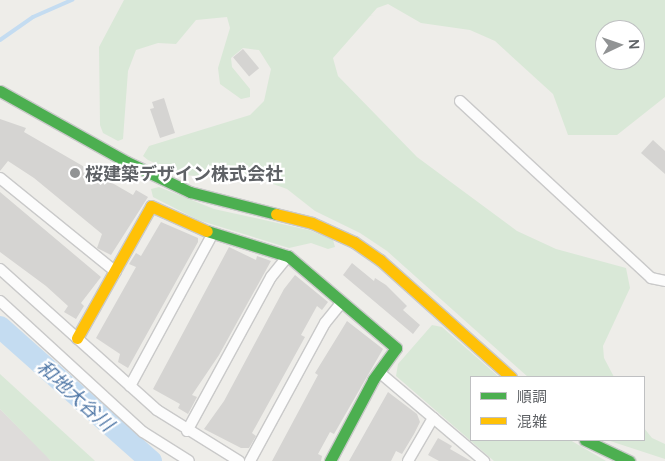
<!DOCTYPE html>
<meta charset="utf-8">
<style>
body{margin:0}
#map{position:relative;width:665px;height:461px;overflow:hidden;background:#eeede9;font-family:Manrope,"Noto Sans JP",sans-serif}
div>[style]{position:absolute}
.industrial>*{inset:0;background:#dedcda}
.green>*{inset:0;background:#d9e8d7}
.stream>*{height:4px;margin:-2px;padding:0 2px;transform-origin:2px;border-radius:2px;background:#c4dcf1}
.river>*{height:22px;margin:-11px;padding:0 11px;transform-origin:11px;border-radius:11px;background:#c4dcf1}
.building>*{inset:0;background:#d5d4d2;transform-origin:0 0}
.roads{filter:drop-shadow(1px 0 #c9c9c9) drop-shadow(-1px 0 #c9c9c9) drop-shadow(0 1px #c9c9c9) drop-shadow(0 -1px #c9c9c9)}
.street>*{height:10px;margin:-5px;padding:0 5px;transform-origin:5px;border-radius:5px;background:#fcfcfc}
.fast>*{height:11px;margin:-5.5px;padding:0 5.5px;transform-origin:5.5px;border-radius:5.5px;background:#4caf50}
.slow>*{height:11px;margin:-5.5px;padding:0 5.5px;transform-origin:5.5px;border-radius:5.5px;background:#ffc107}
.dots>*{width:14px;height:14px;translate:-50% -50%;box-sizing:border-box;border:2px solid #fff;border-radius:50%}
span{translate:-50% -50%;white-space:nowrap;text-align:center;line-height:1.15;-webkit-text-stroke:4.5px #fff;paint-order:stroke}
.poi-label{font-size:18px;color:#5f6266;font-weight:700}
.left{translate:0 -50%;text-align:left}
.water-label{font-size:19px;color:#4f77a6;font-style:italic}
.legend{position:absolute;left:470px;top:376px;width:175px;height:65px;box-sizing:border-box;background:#fff;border:1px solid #bfc0c2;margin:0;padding:6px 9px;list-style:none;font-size:15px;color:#5f6266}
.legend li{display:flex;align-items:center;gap:10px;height:25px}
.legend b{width:25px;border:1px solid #bfc0c2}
.north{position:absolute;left:595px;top:20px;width:50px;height:50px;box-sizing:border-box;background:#fff;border:1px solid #bfc0c2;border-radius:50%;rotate:87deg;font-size:14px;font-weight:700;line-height:20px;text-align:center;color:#5f6266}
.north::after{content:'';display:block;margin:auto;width:18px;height:22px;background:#919394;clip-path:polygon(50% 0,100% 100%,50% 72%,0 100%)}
</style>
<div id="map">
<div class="industrial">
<i style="clip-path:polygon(0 409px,45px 454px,51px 461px,0 461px)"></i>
</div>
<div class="green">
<i style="clip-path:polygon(evenodd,124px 0,665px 0,665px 97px,617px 135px,568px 135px,553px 94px,495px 41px,470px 30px,421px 23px,388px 4px,377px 8px,333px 58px,338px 76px,417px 157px,517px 231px,556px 249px,626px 268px,630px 288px,603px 346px,604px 358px,614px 377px,528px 377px,387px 251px,360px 233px,315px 211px,287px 189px,262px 180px,182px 175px,148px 160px,143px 156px,149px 146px,250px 115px,264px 101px,271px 69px,259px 50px,243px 48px,231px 58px,232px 67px,250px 89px,250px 97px,241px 99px,220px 84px,218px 68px,230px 28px,227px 17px,196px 20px,176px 44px,158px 43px,136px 50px,128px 71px,123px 139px,118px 141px,103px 133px,100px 125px,99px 47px,124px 0,605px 30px,635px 30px,635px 60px,605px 60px,605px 30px)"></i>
<i style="clip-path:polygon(159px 187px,214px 209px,309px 230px,333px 240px,335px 247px,328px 249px,311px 243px,289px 248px,198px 220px,153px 197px,151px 189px)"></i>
<i style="clip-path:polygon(432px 325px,442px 327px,499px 377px,471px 377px,471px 440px,570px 440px,606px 461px,494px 461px,396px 376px,398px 364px)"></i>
<i style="clip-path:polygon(0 374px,93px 459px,95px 461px,51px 461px,0 409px)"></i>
<i style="clip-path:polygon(644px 428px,652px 438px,665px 444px,665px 459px,607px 440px,644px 440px)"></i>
</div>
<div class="stream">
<i style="left:0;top:40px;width:40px;rotate:-34.9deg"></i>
<i style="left:33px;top:17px;width:43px;rotate:-23.6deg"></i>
</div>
<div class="river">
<i style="left:0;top:327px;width:202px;rotate:41.6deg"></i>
</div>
<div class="building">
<i style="left:243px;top:49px;width:25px;height:13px;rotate:50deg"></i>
<i style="clip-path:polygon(164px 98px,175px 133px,160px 138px,150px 109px,154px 108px,152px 102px)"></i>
<i style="clip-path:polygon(0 119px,26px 128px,24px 132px,133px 195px,136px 190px,148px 197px,111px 255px,97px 248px,102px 234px,34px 178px,8px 161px,0 171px)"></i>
<i style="clip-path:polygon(653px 140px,665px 151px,665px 174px,641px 153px)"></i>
<i style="clip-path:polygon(0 192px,101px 277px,81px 303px,84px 306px,76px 319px,64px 312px,68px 306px,46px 286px,0 252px)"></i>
<i style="clip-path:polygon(161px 222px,198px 238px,198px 242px,128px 368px,118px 362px,120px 354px,96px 338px,136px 267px,129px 264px,136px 253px,141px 256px)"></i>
<i style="clip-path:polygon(229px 247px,256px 260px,257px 256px,271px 261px,219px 355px,192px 395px,197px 397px,188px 414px,178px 408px,180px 404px,153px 389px)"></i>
<i style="clip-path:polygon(352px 263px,374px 281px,375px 278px,386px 285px,407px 306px,403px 310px,420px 325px,413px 334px,343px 275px)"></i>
<i style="clip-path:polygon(295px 275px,328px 302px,322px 310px,317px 306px,301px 335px,305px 337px,252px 433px,256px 436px,249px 448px,241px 448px,204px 429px,224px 401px,284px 289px)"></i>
<i style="clip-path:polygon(347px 321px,383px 349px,334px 434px,330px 432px,318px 454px,322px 456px,321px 461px,272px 461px,318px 375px,315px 373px)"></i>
<i style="clip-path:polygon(388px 392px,417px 414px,420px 422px,414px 434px,402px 454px,396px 451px,391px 461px,349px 461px)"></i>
<i style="clip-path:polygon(438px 438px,452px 446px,450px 449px,471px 461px,439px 461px,428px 455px)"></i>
</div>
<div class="roads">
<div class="street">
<i style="left:460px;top:101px;width:260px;rotate:42.8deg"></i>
<i style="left:651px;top:278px;width:14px;rotate:12deg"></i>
<i style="left:0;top:178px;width:149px;rotate:39deg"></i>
<i style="left:0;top:269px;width:211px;rotate:41.9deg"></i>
<i style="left:157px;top:410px;width:97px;rotate:31.9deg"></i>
<i style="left:0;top:301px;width:194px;rotate:42.5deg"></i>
<i style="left:143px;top:432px;width:54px;rotate:32.2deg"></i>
<i style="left:379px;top:372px;width:138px;rotate:40.3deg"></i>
<i style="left:130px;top:386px;width:174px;rotate:-61.5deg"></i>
<i style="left:187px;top:431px;width:175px;rotate:-61.4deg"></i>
<i style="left:271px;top:277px;width:27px;rotate:-51deg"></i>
<i style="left:250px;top:461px;width:157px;rotate:-61.5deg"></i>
<i style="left:325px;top:323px;width:27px;rotate:-51deg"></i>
<i style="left:408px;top:461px;width:50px;rotate:-59.8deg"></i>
</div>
<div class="fast">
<i style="left:0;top:91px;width:145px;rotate:29.2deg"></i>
<i style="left:127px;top:162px;width:70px;rotate:25.5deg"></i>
<i style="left:190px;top:192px;width:89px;rotate:14.3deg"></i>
<i style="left:207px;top:231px;width:85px;rotate:17.2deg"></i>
<i style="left:288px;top:256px;width:142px;rotate:40.4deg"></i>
<i style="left:396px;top:348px;width:39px;rotate:126deg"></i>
<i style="left:373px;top:380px;width:92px;rotate:118deg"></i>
<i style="left:585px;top:440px;width:49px;rotate:25.5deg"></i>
</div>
<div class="slow">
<i style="left:276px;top:214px;width:37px;rotate:14deg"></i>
<i style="left:312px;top:223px;width:46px;rotate:24.3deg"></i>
<i style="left:354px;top:242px;width:32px;rotate:35deg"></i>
<i style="left:380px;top:260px;width:176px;rotate:41.8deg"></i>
<i style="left:77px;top:338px;width:151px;rotate:-60.7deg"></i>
<i style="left:151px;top:206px;width:61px;rotate:24.1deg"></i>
</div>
</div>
<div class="dots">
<i style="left:75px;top:173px;background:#919394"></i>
</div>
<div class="poi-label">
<span class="left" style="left:85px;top:173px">桜建築デザイン株式会社</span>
</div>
<div class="water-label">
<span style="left:75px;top:396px;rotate:42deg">和地大谷川</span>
</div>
<ul class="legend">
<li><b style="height:6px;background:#4caf50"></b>順調</li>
<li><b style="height:6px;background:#ffc107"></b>混雑</li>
</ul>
<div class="north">N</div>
</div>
